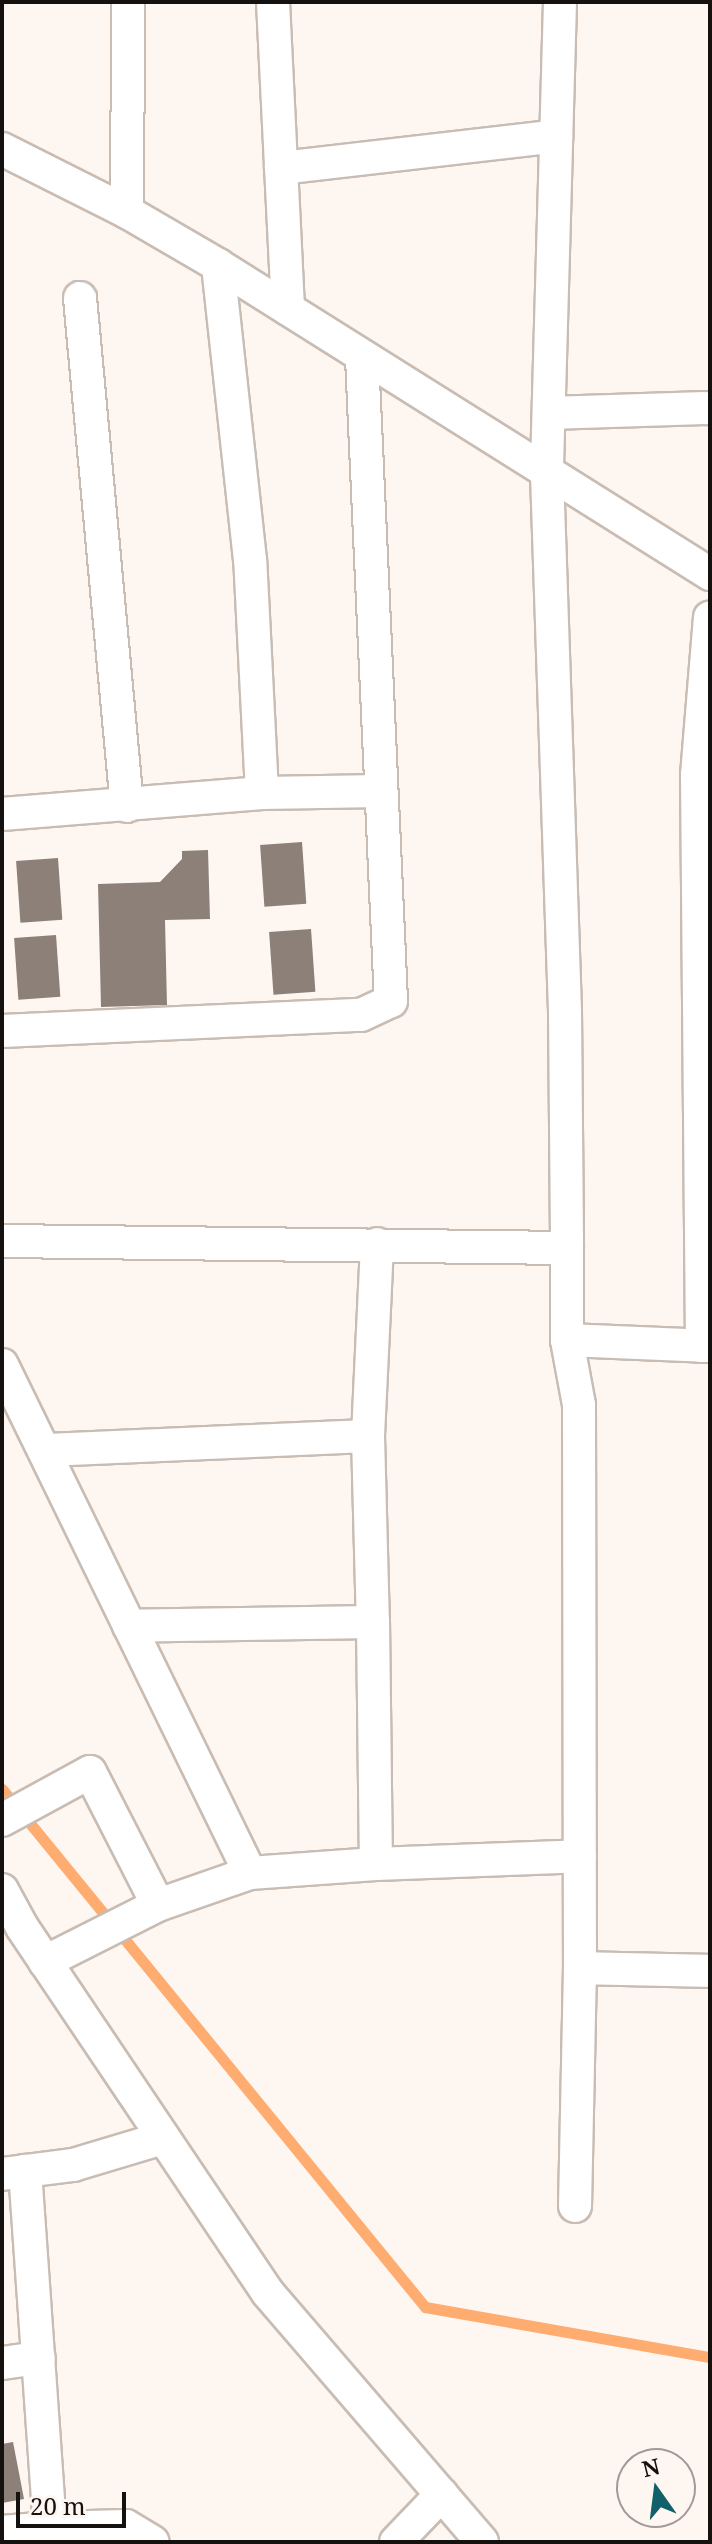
<!DOCTYPE html>
<style>
body{margin:0}
#map{position:relative;width:712px;height:2544px;overflow:hidden;background:#fef6f1;font-family:"Noto Serif",serif}
div>[style]{position:absolute}
.stream>*{height:11px;margin:-5.5px;padding:0 5.5px;transform-origin:5.5px;border-radius:5.5px;background:#feac70}
.building>*{inset:0;background:#8c8078;transform-origin:0 0}
.roads{filter:drop-shadow(2px 0 #c8bcb3) drop-shadow(-2px 0 #c8bcb3) drop-shadow(0 2px #c8bcb3) drop-shadow(0 -2px #c8bcb3)}
.minor>*{height:32px;margin:-16px;padding:0 16px;transform-origin:16px;border-radius:16px;background:#fff}
span{translate:-50% -50%;white-space:nowrap;text-align:center;line-height:1.15;-webkit-text-stroke:7px #fef6f1;paint-order:stroke}
.frame{position:absolute;inset:0;border:4px solid #15110e;pointer-events:none}
.north{position:absolute;left:616px;top:2448px;width:80px;height:80px;box-sizing:border-box;background:#fef6f1;border:2px solid #a19a96;border-radius:50%;rotate:346deg;font-size:22px;font-weight:700;line-height:32px;text-align:center;color:#15110e}
.north::after{content:'';display:block;margin:auto;width:28px;height:36px;background:#12616a;clip-path:polygon(50% 0,100% 100%,50% 72%,0 100%)}
.scale{position:absolute;left:16px;top:2492px;width:110px;height:36px;box-sizing:border-box;border:4px solid #15110e;border-top:0;padding-left:10px;font-size:24px;line-height:28px;white-space:nowrap;color:#15110e;-webkit-text-stroke:6px #fef6f1;paint-order:stroke}
</style>
<div id="map">
<div class="stream">
<i style="left:2px;top:1789px;width:669px;rotate:50.76deg"></i>
<i style="left:425px;top:2307px;width:289px;rotate:10deg"></i>
</div>
<div class="building">
<i style="left:302px;top:842px;width:62px;height:42px;rotate:86deg"></i>
<i style="clip-path:polygon(208px 850px,210px 919px,165px 920px,167px 1005px,101px 1007px,98px 884px,160px 882px,182px 859px,182px 851px)"></i>
<i style="left:58px;top:858px;width:62px;height:42px;rotate:86deg"></i>
<i style="left:311px;top:929px;width:63px;height:42px;rotate:86deg"></i>
<i style="left:56px;top:935px;width:62px;height:42px;rotate:86deg"></i>
<i style="clip-path:polygon(13px 2442px,24px 2499px,2px 2503px,2px 2444px)"></i>
</div>
<div class="roads">
<div class="minor">
<i style="left:273px;top:2px;width:307px;rotate:87.2deg"></i>
<i style="left:560px;top:2px;width:472px;rotate:91.6deg"></i>
<i style="left:547px;top:474px;width:537px;rotate:88.08deg"></i>
<i style="left:565px;top:1011px;width:237px;rotate:89.5deg"></i>
<i style="left:2px;top:149px;width:140px;rotate:26.7deg"></i>
<i style="left:127px;top:212px;width:105px;rotate:30.2deg"></i>
<i style="left:218px;top:265px;width:581px;rotate:32.13deg"></i>
<i style="left:281px;top:168px;width:277px;rotate:-6.6deg"></i>
<i style="left:127px;top:212px;width:210px;rotate:-89.7deg"></i>
<i style="left:80px;top:298px;width:510px;rotate:84.71deg"></i>
<i style="left:549px;top:413px;width:161px;rotate:-1.8deg"></i>
<i style="left:262px;top:793px;width:119px;rotate:-1deg"></i>
<i style="left:2px;top:814px;width:261px;rotate:-4.6deg"></i>
<i style="left:262px;top:793px;width:233px;rotate:-92.9deg"></i>
<i style="left:250px;top:560px;width:297px;rotate:-96.2deg"></i>
<i style="left:2px;top:1031px;width:359px;rotate:-2.6deg"></i>
<i style="left:361px;top:1015px;width:33px;rotate:-25deg"></i>
<i style="left:391px;top:1001px;width:645px;rotate:-92.58deg"></i>
<i style="left:2px;top:1241px;width:565px;rotate:0.71deg"></i>
<i style="left:567px;top:1248px;width:92px;rotate:90deg"></i>
<i style="left:567px;top:1340px;width:143px;rotate:2.4deg"></i>
<i style="left:567px;top:1340px;width:66px;rotate:79.5deg"></i>
<i style="left:579px;top:1405px;width:563px;rotate:89.9deg"></i>
<i style="left:580px;top:1968px;width:238px;rotate:91.2deg"></i>
<i style="left:702px;top:1346px;width:571px;rotate:-90.5deg"></i>
<i style="left:697px;top:775px;width:158px;rotate:-85.3deg"></i>
<i style="left:2px;top:1365px;width:565px;rotate:63.98deg"></i>
<i style="left:368px;top:1436px;width:192px;rotate:-87.3deg"></i>
<i style="left:46px;top:1450px;width:322px;rotate:-2.5deg"></i>
<i style="left:368px;top:1436px;width:186px;rotate:88.5deg"></i>
<i style="left:373px;top:1622px;width:244px;rotate:179.1deg"></i>
<i style="left:373px;top:1622px;width:242px;rotate:89.3deg"></i>
<i style="left:2px;top:1820px;width:100px;rotate:-28.6deg"></i>
<i style="left:90px;top:1772px;width:149px;rotate:62.9deg"></i>
<i style="left:158px;top:1905px;width:97px;rotate:-19.2deg"></i>
<i style="left:250px;top:1873px;width:126px;rotate:-4.1deg"></i>
<i style="left:376px;top:1864px;width:204px;rotate:-2.2deg"></i>
<i style="left:2px;top:1890px;width:42px;rotate:61.6deg"></i>
<i style="left:22px;top:1927px;width:441px;rotate:56.1deg"></i>
<i style="left:268px;top:2293px;width:328px;rotate:49.3deg"></i>
<i style="left:45px;top:1962px;width:127px;rotate:-26.8deg"></i>
<i style="left:580px;top:1968px;width:130px;rotate:1.3deg"></i>
<i style="left:2px;top:2174px;width:72px;rotate:-7.2deg"></i>
<i style="left:73px;top:2165px;width:94px;rotate:-16.7deg"></i>
<i style="left:2px;top:2363px;width:37px;rotate:-8deg"></i>
<i style="left:50px;top:2528px;width:76px;rotate:-1.5deg"></i>
<i style="left:126px;top:2526px;width:31px;rotate:31deg"></i>
<i style="left:2px;top:2532px;width:48px;rotate:-4.8deg"></i>
<i style="left:50px;top:2528px;width:358px;rotate:-94deg"></i>
<i style="left:396px;top:2542px;width:66px;rotate:-46.2deg"></i>
</div>
</div>
<div class="frame"></div>
<div class="north">N</div>
<div class="scale">20 m</div>
</div>
